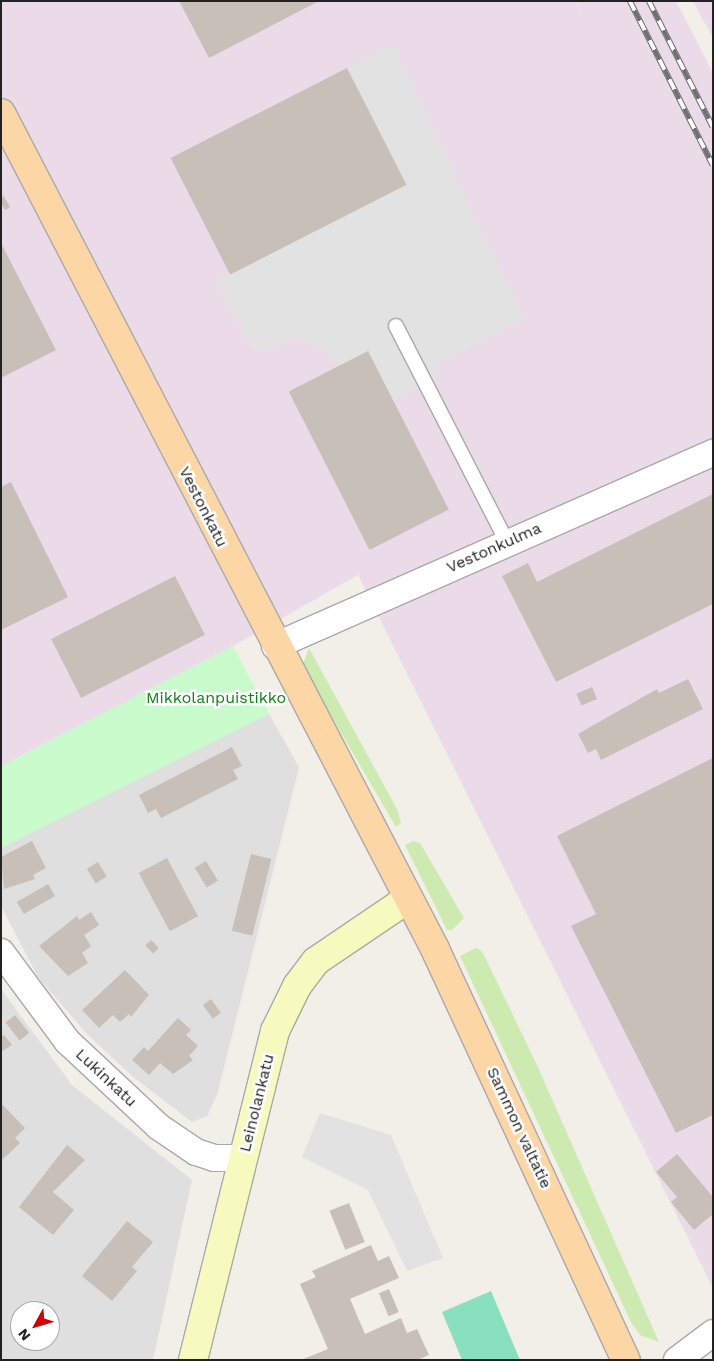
<!DOCTYPE html>
<style>
body{margin:0}
#map{position:relative;width:714px;height:1361px;overflow:hidden;background:#f2efe9;font-family:"Work Sans",sans-serif}
div>[style]{position:absolute}
.residential>*{inset:0;background:#e0dfdf}
.industrial>*{inset:0;background:#ebdbe8}
.grass>*{inset:0;background:#cdebb0}
.park>*{inset:0;background:#c8facc}
.pitch>*{inset:0;background:#88e0be}
.parking>*{inset:0;background:#e2e2e2}
.building>*{inset:0;background:#c7bfb8;transform-origin:0 0}
.roads{filter:drop-shadow(1px 0 #a9a9a9) drop-shadow(-1px 0 #a9a9a9) drop-shadow(0 1px #a9a9a9) drop-shadow(0 -1px #a9a9a9)}
.lane>*{height:14px;margin:-7px;padding:0 7px;transform-origin:7px;border-radius:7px;background:#fff}
.street>*{height:26px;margin:-13px;padding:0 13px;transform-origin:13px;border-radius:13px;background:#fff}
.secondary>*{height:28px;margin:-14px;padding:0 14px;transform-origin:14px;border-radius:14px;background:#f7fabf}
.primary>*{height:28px;margin:-14px;padding:0 14px;transform-origin:14px;border-radius:14px;background:#fcd6a4}
.rail>*{height:5.5px;margin-top:-2.75px;transform-origin:0;background:repeating-linear-gradient(90deg,#fff 0 11px,#707070 0 22px);box-sizing:border-box;border-block:1px solid #707070}
span{translate:-50% -50%;white-space:nowrap;text-align:center;line-height:1.15;-webkit-text-stroke:5px #fff;paint-order:stroke}
.street-label{font-size:16px;color:#222}
.park-label{font-size:16px;color:#0c8416}
.frame{position:absolute;inset:0;border:2px solid #222;pointer-events:none}
.north{position:absolute;left:10px;top:1301px;width:50px;height:50px;box-sizing:border-box;background:#fff;border:1px solid #a7a7a7;border-radius:50%;rotate:231deg;font-size:14px;font-weight:700;line-height:20px;text-align:center;color:#222}
.north::after{content:'';display:block;margin:auto;width:18px;height:22px;background:#d40000;clip-path:polygon(50% 0,100% 100%,50% 72%,0 100%)}
</style>
<div id="map">
<div class="residential">
<i style="clip-path:polygon(269px 714px,299px 767px,217px 1095px,207px 1116px,192px 1122px,133px 1077px,87px 1034px,38px 977px,1px 906px,1px 848px)"></i>
<i style="clip-path:polygon(evenodd,1px 989px,72px 1085px,192px 1180px,153px 1360px,1px 1360px,1px 989px,20px 1311px,50px 1311px,50px 1341px,20px 1341px,20px 1311px)"></i>
</div>
<div class="industrial">
<i style="clip-path:polygon(1px 1px,575px 1px,584px 18px,576px 1px,676px 1px,713px 73px,713px 1288px,358px 575px,233px 646px,1px 766px)"></i>
<i style="clip-path:polygon(693px 1px,713px 1px,713px 38px)"></i>
</div>
<div class="grass">
<i style="clip-path:polygon(309px 648px,397px 809px,401px 823px,396px 827px,309px 678px,303px 664px)"></i>
<i style="clip-path:polygon(413px 841px,420px 843px,464px 918px,452px 930px,447px 930px,405px 845px)"></i>
<i style="clip-path:polygon(476px 948px,482px 951px,537px 1065px,659px 1342px,640px 1335px,631px 1322px,460px 956px)"></i>
</div>
<div class="park">
<i style="clip-path:polygon(233px 646px,269px 714px,1px 848px,1px 766px)"></i>
</div>
<div class="pitch">
<i style="clip-path:polygon(491px 1291px,520px 1360px,462px 1360px,442px 1312px)"></i>
</div>
<div class="parking">
<i style="clip-path:polygon(393px 44px,524px 320px,437px 364px,442px 376px,393px 400px,368px 351px,339px 365px,322px 349px,296px 337px,274px 348px,252px 350px,215px 280px,406px 185px,347px 68px)"></i>
<i style="clip-path:polygon(320px 1113px,391px 1135px,443px 1258px,407px 1271px,368px 1190px,302px 1157px)"></i>
</div>
<div class="building">
<i style="clip-path:polygon(179px 1px,319px 1px,209px 58px)"></i>
<i style="left:347px;top:68px;width:131px;height:198px;rotate:63deg"></i>
<i style="clip-path:polygon(3px 195px,10px 207px,5px 210px,1px 203px)"></i>
<i style="clip-path:polygon(1px 243px,56px 350px,1px 378px)"></i>
<i style="left:368px;top:351px;width:178px;height:89px;rotate:63deg"></i>
<i style="clip-path:polygon(11px 482px,68px 597px,1px 630px,1px 487px)"></i>
<i style="clip-path:polygon(713px 494px,713px 604px,556px 682px,502px 576px,528px 563px,537px 582px)"></i>
<i style="left:175px;top:576px;width:66px;height:139px;rotate:63deg"></i>
<i style="clip-path:polygon(688px 679px,703px 709px,601px 760px,596px 749px,588px 753px,578px 734px,657px 689px,659px 693px)"></i>
<i style="left:592px;top:687px;width:13px;height:17px;rotate:67deg"></i>
<i style="clip-path:polygon(232px 747px,242px 766px,233px 770px,238px 779px,161px 818px,156px 809px,148px 813px,139px 795px)"></i>
<i style="clip-path:polygon(713px 758px,713px 1115px,676px 1133px,571px 926px,596px 914px,557px 836px)"></i>
<i style="clip-path:polygon(32px 841px,46px 868px,33px 875px,35px 879px,4px 889px,1px 857px)"></i>
<i style="left:251px;top:854px;width:21px;height:79px;rotate:14deg"></i>
<i style="left:167px;top:858px;width:66px;height:32px;rotate:62deg"></i>
<i style="left:206px;top:861px;width:23px;height:13px;rotate:59deg"></i>
<i style="left:98px;top:862px;width:17px;height:13px;rotate:59deg"></i>
<i style="left:48px;top:884px;width:14px;height:36px;rotate:60deg"></i>
<i style="clip-path:polygon(91px 912px,99px 925px,84px 935px,91px 946px,82px 953px,88px 963px,68px 976px,39px 946px,77px 916px,79px 920px)"></i>
<i style="left:151px;top:940px;width:11px;height:8px;rotate:45deg"></i>
<i style="clip-path:polygon(125px 970px,149px 995px,131px 1017px,129px 1014px,120px 1022px,113px 1015px,99px 1028px,82px 1010px)"></i>
<i style="left:211px;top:999px;width:17px;height:10px;rotate:54deg"></i>
<i style="left:15px;top:1015px;width:23px;height:12px;rotate:52deg"></i>
<i style="clip-path:polygon(178px 1018px,191px 1030px,186px 1035px,198px 1046px,189px 1056px,193px 1060px,173px 1074px,160px 1063px,149px 1075px,132px 1060px,144px 1047px,148px 1051px)"></i>
<i style="clip-path:polygon(4px 1035px,12px 1045px,1px 1052px,1px 1037px)"></i>
<i style="clip-path:polygon(1px 1103px,25px 1128px,15px 1138px,20px 1143px,2px 1160px)"></i>
<i style="clip-path:polygon(67px 1145px,85px 1160px,53px 1192px,74px 1210px,53px 1235px,19px 1207px)"></i>
<i style="clip-path:polygon(677px 1154px,713px 1197px,713px 1214px,694px 1230px,671px 1202px,677px 1197px,656px 1172px)"></i>
<i style="left:349px;top:1203px;width:42px;height:21px;rotate:68deg"></i>
<i style="clip-path:polygon(127px 1221px,153px 1242px,132px 1267px,137px 1271px,112px 1301px,82px 1276px)"></i>
<i style="clip-path:polygon(371px 1245px,378px 1261px,389px 1256px,399px 1278px,350px 1299px,365px 1334px,401px 1318px,407px 1333px,417px 1329px,429px 1355px,417px 1360px,301px 1360px,328px 1349px,300px 1284px,316px 1277px,312px 1271px)"></i>
<i style="left:389px;top:1289px;width:25px;height:11px;rotate:67deg"></i>
</div>
<div class="roads">
<div class="lane">
<i style="left:396px;top:326px;width:243px;rotate:62.8deg"></i>
</div>
<div class="street">
<i style="left:275px;top:646px;width:479px;rotate:-23.8deg"></i>
<i style="left:1px;top:952px;width:111px;rotate:53.4deg"></i>
<i style="left:67px;top:1041px;width:126px;rotate:43.1deg"></i>
<i style="left:159px;top:1127px;width:45px;rotate:34deg"></i>
<i style="left:196px;top:1152px;width:19px;rotate:18deg"></i>
<i style="left:214px;top:1158px;width:29px"></i>
<i style="left:677px;top:1360px;width:45px;rotate:-36.9deg"></i>
</div>
<div class="secondary">
<i style="left:193px;top:1360px;width:339px;rotate:-76deg"></i>
<i style="left:275px;top:1031px;width:50px;rotate:-63.9deg"></i>
<i style="left:297px;top:986px;width:31px;rotate:-53deg"></i>
<i style="left:316px;top:961px;width:109px;rotate:-34.1deg"></i>
</div>
<div class="primary">
<i style="left:1px;top:113px;width:942px;rotate:62.56deg"></i>
<i style="left:435px;top:949px;width:453px;rotate:65.1deg"></i>
</div>
</div>
<div class="rail">
<i style="left:630px;top:1px;width:184px;rotate:63.2deg"></i>
<i style="left:649px;top:1px;width:141px;rotate:63.1deg"></i>
</div>
<div class="street-label">
<span style="left:203px;top:507px;rotate:63deg">Vestonkatu</span>
<span style="left:494px;top:548px;rotate:-24deg">Vestonkulma</span>
<span style="left:106px;top:1078px;rotate:43deg">Lukinkatu</span>
<span style="left:257px;top:1103px;rotate:-76deg">Leinolankatu</span>
<span style="left:519px;top:1128px;rotate:65deg">Sammon valtatie</span>
</div>
<div class="park-label">
<span style="left:216px;top:698px">Mikkolanpuistikko</span>
</div>
<div class="frame"></div>
<div class="north">N</div>
</div>
